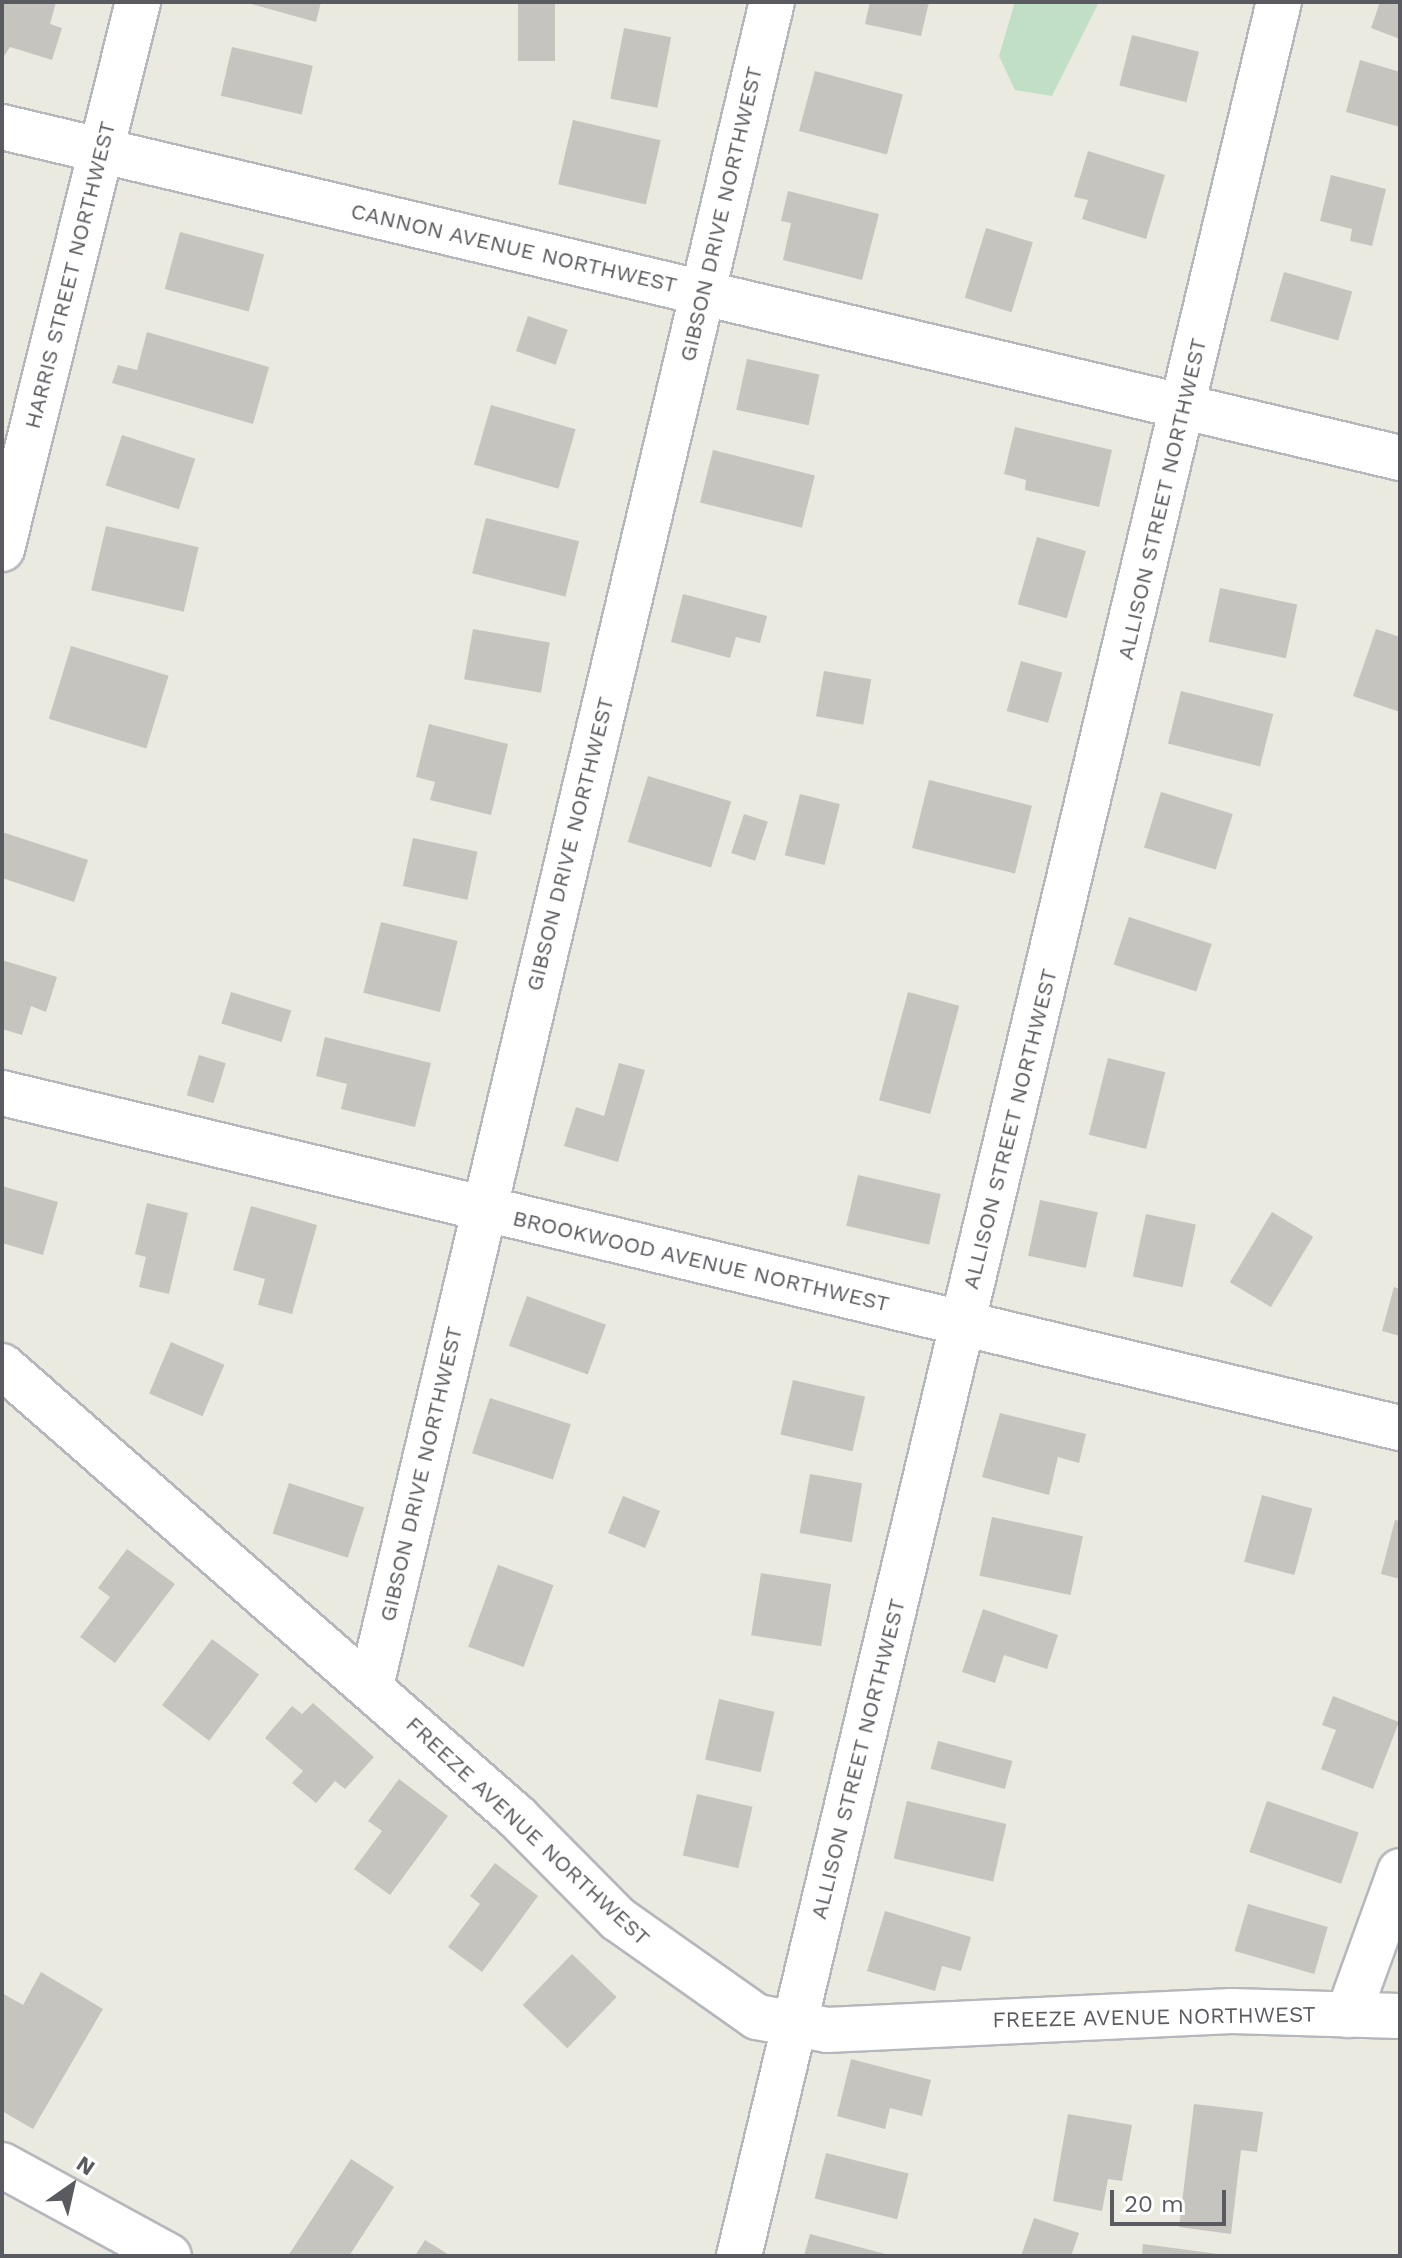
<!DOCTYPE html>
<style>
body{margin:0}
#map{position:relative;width:1402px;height:2258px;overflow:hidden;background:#eaeae1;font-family:"Work Sans",sans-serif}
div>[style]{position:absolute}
.green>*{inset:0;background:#c0dfc6}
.building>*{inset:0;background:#c6c4be;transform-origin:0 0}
.roads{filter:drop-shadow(2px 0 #b6b7bc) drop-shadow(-2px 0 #b6b7bc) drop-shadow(0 2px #b6b7bc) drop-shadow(0 -2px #b6b7bc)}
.minor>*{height:44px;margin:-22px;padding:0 22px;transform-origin:22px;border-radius:22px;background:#fff}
.tertiary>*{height:44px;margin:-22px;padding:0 22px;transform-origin:22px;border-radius:22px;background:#fff}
span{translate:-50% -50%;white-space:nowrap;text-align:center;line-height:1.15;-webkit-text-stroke:6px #fff;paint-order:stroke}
.street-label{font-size:22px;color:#595b60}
.frame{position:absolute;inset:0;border:4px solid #595b60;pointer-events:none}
.north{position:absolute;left:32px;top:2146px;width:80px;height:80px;-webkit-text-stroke:6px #fff;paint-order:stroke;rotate:34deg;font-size:22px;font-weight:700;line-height:32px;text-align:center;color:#595b60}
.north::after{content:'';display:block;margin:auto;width:28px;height:36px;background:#595b60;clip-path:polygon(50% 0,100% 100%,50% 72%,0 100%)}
.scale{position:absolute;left:1110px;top:2190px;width:116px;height:36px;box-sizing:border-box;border:4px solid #595b60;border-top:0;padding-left:10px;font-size:24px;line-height:28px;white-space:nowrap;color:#595b60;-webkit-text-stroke:6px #fff;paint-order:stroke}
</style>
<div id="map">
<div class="green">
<i style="clip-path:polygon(1015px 2px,1099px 2px,1052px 96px,1015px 90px,999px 56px)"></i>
</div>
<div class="building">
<i style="clip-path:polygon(2px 2px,56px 2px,50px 24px,62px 28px,52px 60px,10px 47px,2px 59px)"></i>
<i style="clip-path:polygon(244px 2px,321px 2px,316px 22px)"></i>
<i style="left:518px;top:2px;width:37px;height:59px"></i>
<i style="clip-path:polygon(870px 2px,929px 2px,921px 36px,865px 24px)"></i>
<i style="clip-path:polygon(1380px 2px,1400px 2px,1400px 39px,1371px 28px)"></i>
<i style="left:624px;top:28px;width:48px;height:72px;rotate:11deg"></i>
<i style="left:1132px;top:35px;width:69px;height:52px;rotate:14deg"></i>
<i style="left:232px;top:47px;width:83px;height:50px;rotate:13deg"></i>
<i style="clip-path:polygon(1360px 60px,1400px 72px,1400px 127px,1346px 112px)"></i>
<i style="left:815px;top:71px;width:91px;height:62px;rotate:15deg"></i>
<i style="left:573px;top:120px;width:90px;height:66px;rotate:13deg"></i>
<i style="clip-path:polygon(1088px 151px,1165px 175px,1146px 239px,1082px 219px,1088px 200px,1074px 197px)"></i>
<i style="clip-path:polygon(1331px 175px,1386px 189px,1372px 246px,1350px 241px,1352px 229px,1320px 221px)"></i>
<i style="clip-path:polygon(788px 191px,879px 214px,862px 280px,783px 260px,791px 223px,781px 221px)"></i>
<i style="left:986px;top:228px;width:49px;height:73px;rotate:17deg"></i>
<i style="left:180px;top:232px;width:87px;height:59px;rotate:15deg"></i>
<i style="left:1284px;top:272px;width:71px;height:51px;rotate:16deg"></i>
<i style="left:528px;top:316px;width:42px;height:37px;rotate:19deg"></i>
<i style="clip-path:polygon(147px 332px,269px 367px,253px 424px,112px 383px,118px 365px,137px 370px)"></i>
<i style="left:747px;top:359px;width:74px;height:52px;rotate:12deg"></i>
<i style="left:491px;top:405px;width:88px;height:62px;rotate:16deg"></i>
<i style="clip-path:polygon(1015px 427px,1112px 450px,1099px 507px,1025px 490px,1026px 480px,1004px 474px)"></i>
<i style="left:122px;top:435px;width:77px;height:53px;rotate:18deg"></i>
<i style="left:713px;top:450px;width:105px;height:54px;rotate:14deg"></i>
<i style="left:486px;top:518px;width:96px;height:57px;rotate:14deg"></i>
<i style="left:106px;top:526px;width:95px;height:66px;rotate:13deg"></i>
<i style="left:1037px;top:537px;width:51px;height:70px;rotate:16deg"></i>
<i style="left:1220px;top:588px;width:79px;height:55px;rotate:12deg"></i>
<i style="clip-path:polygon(683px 594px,767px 616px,760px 643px,736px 637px,730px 658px,671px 642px)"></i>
<i style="left:473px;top:629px;width:78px;height:51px;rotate:10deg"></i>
<i style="clip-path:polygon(1376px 629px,1400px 637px,1400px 712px,1353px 696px)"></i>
<i style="left:71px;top:646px;width:102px;height:76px;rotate:17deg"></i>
<i style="left:1021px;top:661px;width:43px;height:52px;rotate:16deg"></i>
<i style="left:824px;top:671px;width:48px;height:46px;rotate:10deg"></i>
<i style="left:1181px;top:691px;width:95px;height:54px;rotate:14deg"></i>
<i style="clip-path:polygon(429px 724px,508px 744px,491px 815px,430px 800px,435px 782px,416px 777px)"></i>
<i style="left:648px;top:776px;width:87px;height:69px;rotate:17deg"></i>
<i style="left:929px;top:780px;width:106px;height:70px;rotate:14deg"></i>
<i style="left:1161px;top:792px;width:75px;height:58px;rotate:17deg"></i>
<i style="left:800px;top:794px;width:41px;height:63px;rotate:14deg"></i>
<i style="left:744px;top:814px;width:25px;height:41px;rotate:18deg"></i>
<i style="clip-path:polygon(2px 832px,88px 860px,74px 902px,2px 878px)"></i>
<i style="left:413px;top:838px;width:66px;height:49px;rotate:12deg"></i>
<i style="left:1129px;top:917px;width:87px;height:50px;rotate:18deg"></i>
<i style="left:381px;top:922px;width:79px;height:73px;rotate:14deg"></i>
<i style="clip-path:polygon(2px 960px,57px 977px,46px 1012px,31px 1006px,22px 1035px,2px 1029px)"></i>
<i style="left:231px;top:992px;width:63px;height:33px;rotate:17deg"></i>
<i style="left:908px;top:992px;width:53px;height:112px;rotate:15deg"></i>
<i style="clip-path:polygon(325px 1037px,431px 1063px,415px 1127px,341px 1109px,347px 1084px,316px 1076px)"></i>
<i style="left:199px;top:1055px;width:28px;height:42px;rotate:17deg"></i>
<i style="left:1108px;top:1058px;width:59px;height:79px;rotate:14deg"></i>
<i style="clip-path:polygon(619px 1063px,645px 1070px,618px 1162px,564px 1146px,576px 1107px,604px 1116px)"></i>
<i style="left:858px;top:1175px;width:85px;height:52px;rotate:13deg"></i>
<i style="clip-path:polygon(2px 1186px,58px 1202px,43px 1255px,2px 1243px)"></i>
<i style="left:1040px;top:1200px;width:59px;height:57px;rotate:12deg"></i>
<i style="clip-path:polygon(147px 1203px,188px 1213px,169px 1294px,139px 1287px,146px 1257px,135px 1254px)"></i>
<i style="clip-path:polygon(251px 1206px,317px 1225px,292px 1314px,258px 1305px,265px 1279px,233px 1270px)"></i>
<i style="left:1272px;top:1212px;width:48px;height:82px;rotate:31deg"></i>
<i style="left:1146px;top:1214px;width:51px;height:64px;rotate:12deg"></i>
<i style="clip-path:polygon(1394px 1287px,1400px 1289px,1400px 1336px,1382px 1331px)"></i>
<i style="left:527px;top:1296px;width:84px;height:53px;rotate:20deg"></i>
<i style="left:171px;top:1342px;width:58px;height:56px;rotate:23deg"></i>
<i style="left:793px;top:1380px;width:74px;height:56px;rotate:13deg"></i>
<i style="left:490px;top:1398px;width:85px;height:58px;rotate:18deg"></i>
<i style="clip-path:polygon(1000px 1413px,1086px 1434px,1079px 1463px,1058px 1457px,1049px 1495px,982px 1477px)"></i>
<i style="left:810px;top:1474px;width:53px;height:60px;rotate:10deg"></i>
<i style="left:289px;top:1483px;width:79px;height:53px;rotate:18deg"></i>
<i style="left:1262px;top:1495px;width:52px;height:69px;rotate:15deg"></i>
<i style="left:623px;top:1496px;width:40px;height:40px;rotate:22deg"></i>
<i style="left:992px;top:1517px;width:93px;height:60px;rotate:12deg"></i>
<i style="clip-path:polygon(1395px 1520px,1400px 1521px,1400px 1579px,1381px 1574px)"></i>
<i style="clip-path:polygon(127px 1549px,175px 1584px,115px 1663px,80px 1637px,110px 1597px,98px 1588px)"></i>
<i style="left:498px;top:1565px;width:59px;height:87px;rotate:20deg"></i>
<i style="left:761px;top:1573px;width:71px;height:63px;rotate:9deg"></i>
<i style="clip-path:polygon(983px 1609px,1058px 1635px,1047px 1669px,1004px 1655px,995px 1683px,962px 1672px)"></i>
<i style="left:212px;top:1639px;width:59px;height:83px;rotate:37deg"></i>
<i style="clip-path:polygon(1333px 1696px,1399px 1722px,1373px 1789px,1321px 1769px,1336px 1730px,1322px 1725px)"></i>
<i style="left:719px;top:1699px;width:57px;height:62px;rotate:13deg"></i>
<i style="clip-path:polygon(313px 1703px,374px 1757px,345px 1789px,335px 1781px,316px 1803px,292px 1783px,303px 1771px,265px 1738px,292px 1706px,302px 1714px)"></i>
<i style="left:938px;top:1741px;width:77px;height:29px;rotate:15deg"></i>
<i style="clip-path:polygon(399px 1779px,448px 1816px,390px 1895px,354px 1869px,382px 1831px,368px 1821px)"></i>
<i style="left:697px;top:1794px;width:57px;height:63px;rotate:13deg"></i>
<i style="left:907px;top:1801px;width:102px;height:59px;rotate:13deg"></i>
<i style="left:1267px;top:1801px;width:97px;height:54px;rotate:19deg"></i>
<i style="clip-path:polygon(495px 1863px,538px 1896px,482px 1972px,448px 1947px,480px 1904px,470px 1896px)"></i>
<i style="left:1248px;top:1904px;width:83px;height:49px;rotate:16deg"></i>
<i style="clip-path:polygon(885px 1911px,971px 1937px,961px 1971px,942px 1966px,935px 1991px,867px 1971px)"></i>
<i style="left:572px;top:1954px;width:62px;height:71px;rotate:44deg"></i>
<i style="clip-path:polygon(41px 1972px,103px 2009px,33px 2129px,2px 2111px,2px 1993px,23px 2005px)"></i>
<i style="clip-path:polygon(851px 2059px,931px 2080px,922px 2116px,890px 2108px,885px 2129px,837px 2116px)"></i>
<i style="clip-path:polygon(1194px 2104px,1263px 2112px,1257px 2152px,1241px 2150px,1231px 2234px,1179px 2227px)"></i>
<i style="clip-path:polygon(1068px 2114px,1132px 2125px,1122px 2181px,1108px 2179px,1102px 2211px,1053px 2201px)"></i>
<i style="left:826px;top:2153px;width:85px;height:47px;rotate:14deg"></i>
<i style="clip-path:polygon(351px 2159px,394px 2187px,349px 2256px,288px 2256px)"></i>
<i style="clip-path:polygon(1034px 2218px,1079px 2233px,1071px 2256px,1021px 2256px)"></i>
<i style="clip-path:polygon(810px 2234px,889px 2255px,889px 2256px,804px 2256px)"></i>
<i style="clip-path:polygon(425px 2240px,451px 2256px,415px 2256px)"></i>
<i style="clip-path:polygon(1143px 2244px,1218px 2254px,1217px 2256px,1142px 2256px)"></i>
</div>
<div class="roads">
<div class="minor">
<i style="left:2px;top:127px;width:1437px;rotate:13.32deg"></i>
<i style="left:2px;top:1093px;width:1438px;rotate:13.48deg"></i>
<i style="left:2px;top:1366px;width:685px;rotate:41.21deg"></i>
<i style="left:517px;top:1817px;width:144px;rotate:45.3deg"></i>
<i style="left:618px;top:1919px;width:170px;rotate:35.2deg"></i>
<i style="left:757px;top:2017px;width:71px;rotate:10.5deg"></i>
<i style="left:827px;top:2030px;width:405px;rotate:-2.7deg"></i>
<i style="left:1232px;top:2011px;width:168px;rotate:1.7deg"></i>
<i style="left:371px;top:1686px;width:1731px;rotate:-76.61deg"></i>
<i style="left:1348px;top:2015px;width:153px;rotate:-70.1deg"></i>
<i style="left:739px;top:2256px;width:2318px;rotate:-76.53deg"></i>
</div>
<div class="tertiary">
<i style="left:2px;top:549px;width:564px;rotate:-76.04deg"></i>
<i style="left:2px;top:2165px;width:190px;rotate:28.6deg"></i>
</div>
</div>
<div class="street-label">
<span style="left:721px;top:214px;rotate:-77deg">GIBSON DRIVE NORTHWEST</span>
<span style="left:514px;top:248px;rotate:13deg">CANNON AVENUE NORTHWEST</span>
<span style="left:70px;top:275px;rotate:-76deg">HARRIS STREET NORTHWEST</span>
<span style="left:1162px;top:499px;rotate:-77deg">ALLISON STREET NORTHWEST</span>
<span style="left:570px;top:844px;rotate:-76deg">GIBSON DRIVE NORTHWEST</span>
<span style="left:1010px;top:1129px;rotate:-76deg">ALLISON STREET NORTHWEST</span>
<span style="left:701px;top:1261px;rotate:13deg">BROOKWOOD AVENUE NORTHWEST</span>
<span style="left:421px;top:1474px;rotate:-77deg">GIBSON DRIVE NORTHWEST</span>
<span style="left:858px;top:1759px;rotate:-76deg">ALLISON STREET NORTHWEST</span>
<span style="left:528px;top:1831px;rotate:43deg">FREEZE AVENUE NORTHWEST</span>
<span style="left:1154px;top:2017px;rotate:-1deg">FREEZE AVENUE NORTHWEST</span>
</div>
<div class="frame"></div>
<div class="north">N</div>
<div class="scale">20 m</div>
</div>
